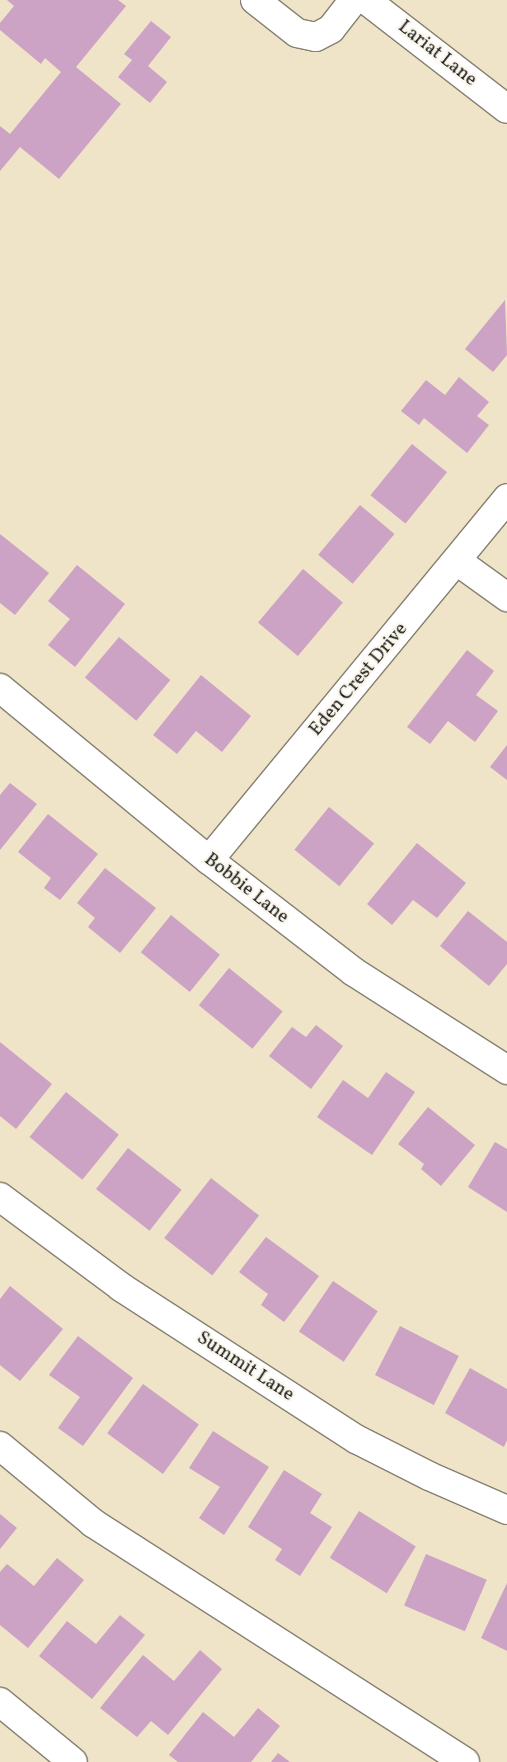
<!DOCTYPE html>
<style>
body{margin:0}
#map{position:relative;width:507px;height:1762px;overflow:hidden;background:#efe4c7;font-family:Vollkorn,serif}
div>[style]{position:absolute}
.building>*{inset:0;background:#cca2c5;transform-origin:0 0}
.roads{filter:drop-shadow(1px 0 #868072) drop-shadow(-1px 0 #868072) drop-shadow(0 1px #868072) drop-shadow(0 -1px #868072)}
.minor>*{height:28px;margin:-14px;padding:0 14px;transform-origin:14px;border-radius:14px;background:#fff}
span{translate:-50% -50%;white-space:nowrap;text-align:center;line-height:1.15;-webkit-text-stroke:4.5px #fbf7ec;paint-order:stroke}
.street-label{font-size:19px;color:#1c1c1c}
</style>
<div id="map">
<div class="building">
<i style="clip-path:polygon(7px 0,118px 0,126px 6px,76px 67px,121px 104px,59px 179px,20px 147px,0 171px,0 126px,10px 134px,61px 72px,45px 58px,41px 64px,0 30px,0 23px,14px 6px)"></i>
<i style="clip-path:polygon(151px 21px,171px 37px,148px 66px,167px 82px,150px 103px,118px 77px,132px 60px,124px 54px)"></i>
<i style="clip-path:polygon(505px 300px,507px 355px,493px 372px,465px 349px)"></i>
<i style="clip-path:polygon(459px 377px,489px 402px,477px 416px,489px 425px,467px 453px,424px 418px,419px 425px,401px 411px,426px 380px,445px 395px)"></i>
<i style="left:412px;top:444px;width:45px;height:66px;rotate:39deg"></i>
<i style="left:360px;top:505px;width:45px;height:65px;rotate:40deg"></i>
<i style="clip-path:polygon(0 534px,49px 573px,15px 615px,0 603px)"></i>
<i style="clip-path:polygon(77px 565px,125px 604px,75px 667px,48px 645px,70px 619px,48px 601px)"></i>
<i style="left:303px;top:569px;width:52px;height:70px;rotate:40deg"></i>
<i style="left:119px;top:637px;width:67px;height:53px;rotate:40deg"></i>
<i style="clip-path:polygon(467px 650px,494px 671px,476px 695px,498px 711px,475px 742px,448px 721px,430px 744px,407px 727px)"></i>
<i style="clip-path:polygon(201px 675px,251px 716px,222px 752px,196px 731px,177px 754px,153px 735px)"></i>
<i style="clip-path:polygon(507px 745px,507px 780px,490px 767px)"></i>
<i style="clip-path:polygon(10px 783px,37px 804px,0 850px,0 795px)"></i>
<i style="left:329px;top:807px;width:58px;height:55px;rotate:39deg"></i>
<i style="clip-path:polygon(48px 814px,98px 854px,60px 900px,44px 888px,51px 878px,18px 852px)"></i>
<i style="clip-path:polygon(417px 843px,466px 883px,437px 918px,413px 900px,392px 925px,367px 904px)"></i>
<i style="clip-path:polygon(105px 868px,156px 908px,120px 953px,88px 927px,95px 918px,77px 903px)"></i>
<i style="clip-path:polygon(468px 911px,507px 942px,507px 964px,489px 986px,440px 946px)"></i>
<i style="left:171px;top:915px;width:63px;height:48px;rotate:39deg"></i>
<i style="left:229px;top:968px;width:69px;height:48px;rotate:39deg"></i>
<i style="clip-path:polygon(316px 1025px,343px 1046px,311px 1089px,269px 1056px,292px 1027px,306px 1037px)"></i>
<i style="clip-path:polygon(0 1042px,52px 1084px,16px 1129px,0 1116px)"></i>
<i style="clip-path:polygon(386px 1072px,415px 1092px,372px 1155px,317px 1117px,343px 1080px,368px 1098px)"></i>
<i style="left:66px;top:1092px;width:68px;height:58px;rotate:39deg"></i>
<i style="clip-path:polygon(428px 1107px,475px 1145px,441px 1186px,421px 1169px,424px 1164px,398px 1144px)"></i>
<i style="clip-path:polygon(495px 1142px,507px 1149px,507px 1212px,468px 1187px)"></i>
<i style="left:128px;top:1148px;width:68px;height:52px;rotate:38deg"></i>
<i style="left:211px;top:1178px;width:61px;height:76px;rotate:38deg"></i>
<i style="clip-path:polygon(266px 1237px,319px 1276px,284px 1322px,261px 1305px,268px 1294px,239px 1272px)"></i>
<i style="left:333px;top:1281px;width:54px;height:61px;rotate:34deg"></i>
<i style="clip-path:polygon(10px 1286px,63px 1329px,20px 1381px,0 1365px,0 1299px)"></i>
<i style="left:400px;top:1326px;width:66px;height:55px;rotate:27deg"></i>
<i style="clip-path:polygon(78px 1336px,133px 1378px,83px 1446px,58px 1428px,80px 1397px,49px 1375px)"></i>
<i style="clip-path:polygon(470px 1368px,507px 1389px,507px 1440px,504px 1447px,445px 1413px)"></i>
<i style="left:143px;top:1384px;width:69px;height:61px;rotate:36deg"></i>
<i style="clip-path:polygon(213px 1431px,269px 1467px,224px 1535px,199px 1518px,220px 1487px,189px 1468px)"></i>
<i style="clip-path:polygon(284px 1470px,322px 1494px,310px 1513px,332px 1527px,300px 1576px,275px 1560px,282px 1549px,248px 1527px)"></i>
<i style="left:359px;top:1511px;width:67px;height:55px;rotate:32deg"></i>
<i style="clip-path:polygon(0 1514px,17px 1528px,0 1549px)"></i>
<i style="left:426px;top:1554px;width:66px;height:56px;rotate:23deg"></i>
<i style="clip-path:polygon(57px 1558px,84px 1580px,28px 1648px,0 1625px,0 1572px,7px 1564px,34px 1586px)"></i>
<i style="clip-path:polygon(507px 1583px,507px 1651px,481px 1638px)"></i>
<i style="clip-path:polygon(120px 1615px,145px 1635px,92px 1699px,39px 1656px,67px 1621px,96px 1644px)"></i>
<i style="clip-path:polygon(200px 1650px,222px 1669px,168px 1735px,151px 1721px,137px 1737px,100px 1708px,143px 1655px,174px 1681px)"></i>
<i style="clip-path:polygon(258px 1708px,280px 1726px,251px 1762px,178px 1762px,169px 1755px,203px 1712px,234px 1737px)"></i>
<i style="clip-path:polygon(278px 1753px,290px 1762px,271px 1762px)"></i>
</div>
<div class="roads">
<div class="minor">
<i style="left:255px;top:0;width:53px;rotate:38.2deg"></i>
<i style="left:297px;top:33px;width:19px;rotate:12deg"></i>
<i style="left:316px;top:37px;width:17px;rotate:-28deg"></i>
<i style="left:331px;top:29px;width:37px;rotate:-52deg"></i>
<i style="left:366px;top:0;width:178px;rotate:37.7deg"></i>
<i style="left:457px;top:561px;width:62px;rotate:35.8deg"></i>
<i style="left:0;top:688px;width:271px;rotate:39.5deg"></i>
<i style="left:209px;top:860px;width:183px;rotate:37.7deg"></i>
<i style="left:354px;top:972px;width:182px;rotate:32.6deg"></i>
<i style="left:209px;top:860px;width:469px;rotate:-50.5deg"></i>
<i style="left:0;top:1197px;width:151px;rotate:36.6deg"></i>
<i style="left:121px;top:1287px;width:280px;rotate:32.9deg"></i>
<i style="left:356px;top:1439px;width:82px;rotate:26.9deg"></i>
<i style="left:429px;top:1476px;width:85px;rotate:23.6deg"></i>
<i style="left:0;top:1446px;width:121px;rotate:39.6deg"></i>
<i style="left:93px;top:1523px;width:442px;rotate:32.7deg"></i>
<i style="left:0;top:1702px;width:94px;rotate:39.4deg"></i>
</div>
</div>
<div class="street-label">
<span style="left:437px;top:54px;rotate:38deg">Lariat Lane</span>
<span style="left:359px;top:680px;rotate:-50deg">Eden Crest Drive</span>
<span style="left:246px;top:889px;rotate:38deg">Bobbie Lane</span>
<span style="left:245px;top:1367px;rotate:33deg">Summit Lane</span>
</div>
</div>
